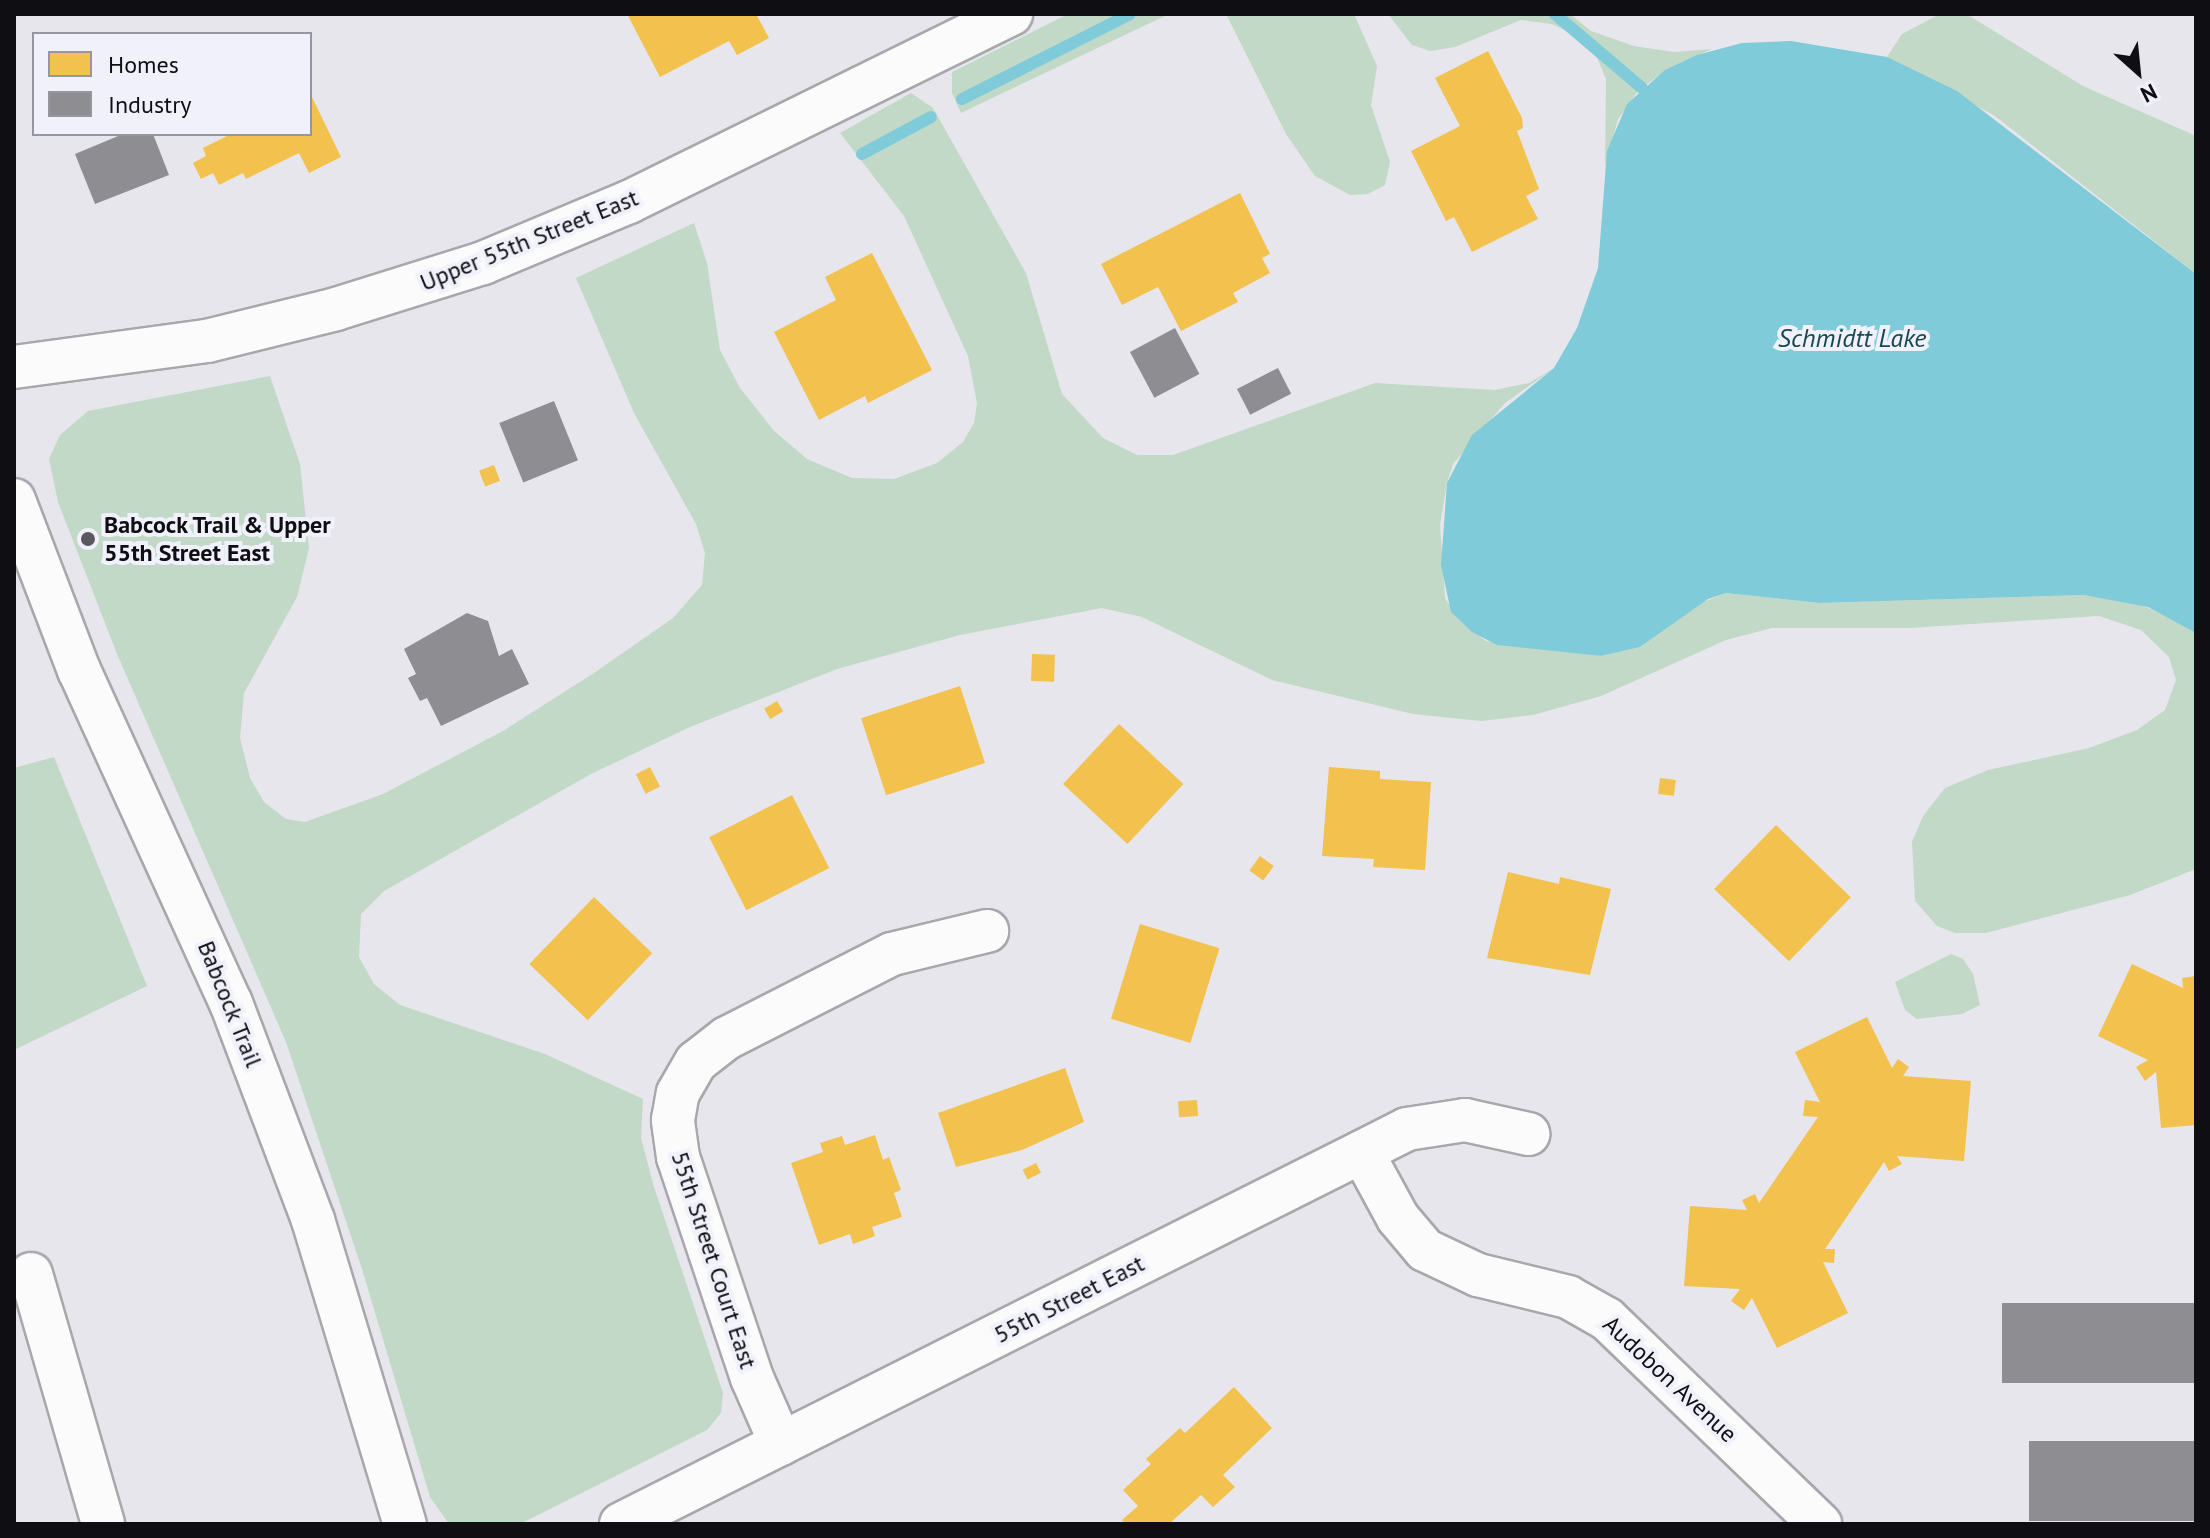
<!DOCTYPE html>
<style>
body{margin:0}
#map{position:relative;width:2210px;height:1538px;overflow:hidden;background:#e6e6ec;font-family:"PT Sans",sans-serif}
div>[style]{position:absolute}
.green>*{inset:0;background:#c2d9c7}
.water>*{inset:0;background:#7fcbda}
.homes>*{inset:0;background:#f2c14e;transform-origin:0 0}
.industry>*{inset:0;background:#8d8d92;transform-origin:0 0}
.stream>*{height:12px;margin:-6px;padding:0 6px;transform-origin:6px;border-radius:6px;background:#7fcbda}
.roads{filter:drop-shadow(2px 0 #a7a7ac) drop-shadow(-2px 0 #a7a7ac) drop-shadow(0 2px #a7a7ac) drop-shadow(0 -2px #a7a7ac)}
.minor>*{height:42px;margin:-21px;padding:0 21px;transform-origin:21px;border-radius:21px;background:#fbfbfc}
.dots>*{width:22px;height:22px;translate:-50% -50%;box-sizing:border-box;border:4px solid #f1f1fb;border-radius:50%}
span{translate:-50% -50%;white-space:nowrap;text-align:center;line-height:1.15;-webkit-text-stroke:8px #f1f1fb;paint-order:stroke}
.street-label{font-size:24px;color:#0f0e12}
.poi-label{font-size:24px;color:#0f0e12;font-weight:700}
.left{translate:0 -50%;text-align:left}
.water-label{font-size:26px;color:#174750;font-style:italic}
.frame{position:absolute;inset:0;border:16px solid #0f0e12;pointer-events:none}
.legend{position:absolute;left:32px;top:32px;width:280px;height:104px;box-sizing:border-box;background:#f1f1fb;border:2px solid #97969e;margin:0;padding:10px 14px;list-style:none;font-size:24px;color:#0f0e12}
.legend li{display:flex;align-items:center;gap:16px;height:40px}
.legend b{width:40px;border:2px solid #97969e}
.north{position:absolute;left:2098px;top:32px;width:80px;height:80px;-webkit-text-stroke:6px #f1f1fb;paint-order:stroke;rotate:153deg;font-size:22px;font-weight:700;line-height:32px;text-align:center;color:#0f0e12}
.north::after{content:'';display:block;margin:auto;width:28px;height:36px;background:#0f0e12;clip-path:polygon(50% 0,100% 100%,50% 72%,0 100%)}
</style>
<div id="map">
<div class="green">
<i style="clip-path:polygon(1068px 14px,1169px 14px,961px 113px,952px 93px,952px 72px)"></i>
<i style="clip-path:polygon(1226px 14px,1354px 14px,1377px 66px,1371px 105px,1390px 162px,1385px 185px,1368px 194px,1350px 195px,1315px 176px,1286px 134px)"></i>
<i style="clip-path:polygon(1388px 14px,1570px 14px,1591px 31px,1634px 46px,1674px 52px,1712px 49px,1666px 70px,1638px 91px,1618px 119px,1605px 167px,1606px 79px,1596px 55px,1580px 38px,1552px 24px,1521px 20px,1455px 47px,1430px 51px,1412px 45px)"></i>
<i style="clip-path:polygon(1940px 14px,1968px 15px,2083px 86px,2196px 136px,2196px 274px,1995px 116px,1887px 57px,1902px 34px)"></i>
<i style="clip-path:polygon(911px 93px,933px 108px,1026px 273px,1062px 394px,1103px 438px,1137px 455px,1173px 455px,1375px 383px,1495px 390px,1529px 383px,1554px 368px,1505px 403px,1453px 464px,1447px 483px,1440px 525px,1445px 598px,1459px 620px,1486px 641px,1601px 656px,1640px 647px,1703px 602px,1726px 593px,1819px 603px,2084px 595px,2135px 602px,2183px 624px,2196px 633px,2196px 869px,2130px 895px,1986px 933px,1955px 933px,1937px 926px,1915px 901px,1912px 842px,1923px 816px,1945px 788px,1988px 770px,2089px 748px,2137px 730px,2165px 710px,2176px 680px,2169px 657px,2141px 630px,2099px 616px,1909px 628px,1772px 628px,1726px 640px,1601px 696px,1533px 715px,1481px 721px,1413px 714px,1272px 680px,1142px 617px,1102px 608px,960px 635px,837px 669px,690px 727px,591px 774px,384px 891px,361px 914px,359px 957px,374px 984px,400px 1005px,545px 1054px,643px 1099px,641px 1138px,654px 1187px,723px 1393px,721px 1413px,707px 1430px,520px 1524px,449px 1524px,430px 1497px,362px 1269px,286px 1042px,117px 654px,58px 502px,49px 459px,60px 435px,88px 411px,270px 376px,300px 464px,309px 548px,297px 597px,244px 693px,240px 738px,250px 778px,264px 802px,286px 819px,305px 822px,383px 794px,503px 731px,594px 673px,673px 618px,702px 585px,705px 553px,696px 524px,634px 413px,576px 278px,694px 223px,707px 263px,720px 350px,740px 388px,774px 431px,807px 459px,852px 478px,894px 479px,937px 463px,963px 442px,974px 423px,977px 403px,968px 356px,904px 216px,840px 133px)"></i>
<i style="clip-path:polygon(54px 757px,147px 986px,14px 1050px,14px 768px)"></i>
<i style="clip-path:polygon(1951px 954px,1963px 959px,1973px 974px,1980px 1005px,1962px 1014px,1917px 1019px,1905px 1010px,1895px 982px)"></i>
</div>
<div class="water">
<i style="clip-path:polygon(1791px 41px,1887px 57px,1957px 91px,2196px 274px,2196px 633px,2148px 607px,2084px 595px,1819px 603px,1726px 593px,1708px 599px,1640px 647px,1601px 656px,1497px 645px,1472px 632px,1451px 612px,1441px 565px,1447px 483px,1472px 435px,1554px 368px,1577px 328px,1598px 268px,1607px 151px,1627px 104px,1665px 70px,1697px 55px,1742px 43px)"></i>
</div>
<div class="homes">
<i style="clip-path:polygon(627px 14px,756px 14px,769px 38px,737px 55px,729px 41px,660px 77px)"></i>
<i style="clip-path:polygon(1488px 51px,1522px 118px,1523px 128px,1517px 131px,1539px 189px,1526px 196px,1538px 219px,1472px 252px,1454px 217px,1446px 221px,1411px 151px,1460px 126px,1435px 78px)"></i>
<i style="clip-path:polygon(310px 93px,341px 157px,309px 173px,299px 153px,246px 179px,243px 173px,219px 185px,213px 173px,201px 179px,193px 163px,206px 156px,203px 148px,231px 134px,310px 134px)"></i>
<i style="clip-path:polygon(1240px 193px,1270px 254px,1262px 258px,1270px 273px,1233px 293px,1238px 302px,1181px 331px,1158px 287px,1122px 305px,1101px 264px)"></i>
<i style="clip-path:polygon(872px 253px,932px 370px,868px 403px,865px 396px,819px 420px,774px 332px,836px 300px,825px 277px)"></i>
<i style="left:494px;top:465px;width:17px;height:16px;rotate:69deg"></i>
<i style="left:1032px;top:654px;width:23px;height:27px;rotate:2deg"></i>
<i style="left:960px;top:686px;width:81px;height:104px;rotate:72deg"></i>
<i style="left:777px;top:701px;width:12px;height:15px;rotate:59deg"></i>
<i style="left:1119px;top:724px;width:88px;height:82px;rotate:43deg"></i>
<i style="left:650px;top:767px;width:22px;height:16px;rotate:63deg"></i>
<i style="clip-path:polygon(1329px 767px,1380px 771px,1380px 779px,1431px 782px,1425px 870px,1373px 867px,1374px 859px,1322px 856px)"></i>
<i style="left:1660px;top:778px;width:16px;height:16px;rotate:7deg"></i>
<i style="left:792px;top:795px;width:82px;height:93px;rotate:63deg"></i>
<i style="left:1776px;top:825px;width:104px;height:89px;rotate:44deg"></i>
<i style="left:1260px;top:856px;width:17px;height:18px;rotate:36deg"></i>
<i style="clip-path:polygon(1508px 872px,1559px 884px,1560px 877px,1611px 889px,1590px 975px,1487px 958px)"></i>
<i style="left:594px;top:897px;width:81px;height:93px;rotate:44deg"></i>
<i style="left:1140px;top:924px;width:83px;height:99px;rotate:17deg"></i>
<i style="clip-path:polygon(2132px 964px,2183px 988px,2182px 978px,2196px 976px,2196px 1125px,2161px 1128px,2156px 1072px,2145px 1081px,2136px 1067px,2148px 1060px,2098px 1036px)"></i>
<i style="clip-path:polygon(1867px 1017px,1892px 1068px,1898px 1059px,1909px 1067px,1903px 1076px,1971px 1081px,1964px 1161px,1897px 1156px,1902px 1164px,1889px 1171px,1884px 1162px,1825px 1249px,1835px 1249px,1834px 1263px,1823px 1262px,1848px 1313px,1777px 1348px,1752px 1298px,1744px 1310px,1731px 1301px,1740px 1289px,1684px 1286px,1690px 1206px,1747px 1210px,1742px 1200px,1755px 1194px,1759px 1203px,1818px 1117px,1803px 1116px,1805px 1100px,1820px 1102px,1795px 1052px)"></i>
<i style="clip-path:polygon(1065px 1068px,1084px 1122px,1022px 1150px,956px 1167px,938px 1113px)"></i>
<i style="left:1197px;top:1100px;width:16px;height:19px;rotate:86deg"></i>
<i style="clip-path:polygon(875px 1135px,883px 1160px,889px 1157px,901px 1190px,894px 1193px,902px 1217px,872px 1227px,875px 1236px,853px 1244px,850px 1234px,819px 1245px,791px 1163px,823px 1152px,820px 1143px,842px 1136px,845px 1145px)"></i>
<i style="left:1036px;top:1163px;width:11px;height:15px;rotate:63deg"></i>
<i style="clip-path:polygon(1234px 1387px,1272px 1428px,1223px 1475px,1235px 1487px,1213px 1507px,1201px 1495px,1169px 1524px,1126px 1524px,1122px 1520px,1138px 1506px,1123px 1490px,1151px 1464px,1146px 1459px,1180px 1428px,1185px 1433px)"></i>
</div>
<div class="industry">
<i style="clip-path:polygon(123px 134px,153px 134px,169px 175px,95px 204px,75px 154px)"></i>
<i style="left:1175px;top:328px;width:52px;height:51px;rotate:62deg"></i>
<i style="left:1278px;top:368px;width:29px;height:46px;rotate:63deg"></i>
<i style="left:554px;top:401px;width:64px;height:59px;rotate:68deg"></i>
<i style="clip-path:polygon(467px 613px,488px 621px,499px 656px,512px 649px,529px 684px,441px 726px,427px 698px,420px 701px,408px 678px,416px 674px,404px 649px)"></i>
<i style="left:2196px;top:1303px;width:80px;height:194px;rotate:90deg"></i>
<i style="left:2196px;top:1441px;width:80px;height:167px;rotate:90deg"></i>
</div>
<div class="stream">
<i style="left:1555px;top:14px;width:114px;rotate:40.4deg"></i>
<i style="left:962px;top:99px;width:188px;rotate:-26.8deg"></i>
<i style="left:862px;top:154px;width:78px;rotate:-28.2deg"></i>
</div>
<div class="roads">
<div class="minor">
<i style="left:14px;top:367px;width:195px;rotate:-7.7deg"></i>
<i style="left:207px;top:341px;width:133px;rotate:-13.9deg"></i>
<i style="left:336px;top:309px;width:154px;rotate:-17.4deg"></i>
<i style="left:483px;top:263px;width:158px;rotate:-22.7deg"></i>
<i style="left:629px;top:202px;width:426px;rotate:-26.2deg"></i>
<i style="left:14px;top:500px;width:182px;rotate:69.1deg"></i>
<i style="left:79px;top:670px;width:366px;rotate:65.5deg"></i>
<i style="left:231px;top:1003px;width:232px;rotate:69.3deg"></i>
<i style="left:313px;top:1220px;width:318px;rotate:73.2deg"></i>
<i style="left:1362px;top:1152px;width:75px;rotate:61.4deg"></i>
<i style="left:1398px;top:1218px;width:42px;rotate:49.8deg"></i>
<i style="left:1425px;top:1250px;width:59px;rotate:25.3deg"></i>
<i style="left:1478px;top:1275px;width:93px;rotate:13.7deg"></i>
<i style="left:1568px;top:1297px;width:45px;rotate:29.4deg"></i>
<i style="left:1607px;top:1319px;width:296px;rotate:43.9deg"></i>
<i style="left:31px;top:1274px;width:260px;rotate:73.9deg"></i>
<i style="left:781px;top:1444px;width:72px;rotate:-113.7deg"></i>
<i style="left:752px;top:1378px;width:233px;rotate:-108.5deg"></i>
<i style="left:678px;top:1157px;width:37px;rotate:-98deg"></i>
<i style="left:673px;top:1120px;width:27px;rotate:-80deg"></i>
<i style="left:678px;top:1093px;width:36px;rotate:-60deg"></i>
<i style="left:696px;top:1062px;width:39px;rotate:-38deg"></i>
<i style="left:727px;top:1038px;width:185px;rotate:-27deg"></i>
<i style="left:892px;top:954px;width:98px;rotate:-13.6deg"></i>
<i style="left:621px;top:1524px;width:880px;rotate:-26.68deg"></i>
<i style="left:1407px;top:1129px;width:59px;rotate:-8.8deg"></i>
<i style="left:1465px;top:1120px;width:65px;rotate:12.5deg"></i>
</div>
</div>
<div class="dots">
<i style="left:88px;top:539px;background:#5a5a5e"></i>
</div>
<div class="street-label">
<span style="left:529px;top:240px;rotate:-22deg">Upper 55th Street East</span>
<span style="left:230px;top:1004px;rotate:68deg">Babcock Trail</span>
<span style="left:714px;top:1260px;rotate:72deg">55th Street Court East</span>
<span style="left:1069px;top:1299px;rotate:-27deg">55th Street East</span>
<span style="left:1670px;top:1379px;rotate:43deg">Audobon Avenue</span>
</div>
<div class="poi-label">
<span class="left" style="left:104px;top:539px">Babcock Trail &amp; Upper<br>55th Street East</span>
</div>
<div class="water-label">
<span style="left:1852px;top:338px">Schmidtt Lake</span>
</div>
<div class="frame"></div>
<ul class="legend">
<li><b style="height:22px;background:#f2c14e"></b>Homes</li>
<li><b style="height:22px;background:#8d8d92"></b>Industry</li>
</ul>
<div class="north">N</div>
</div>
